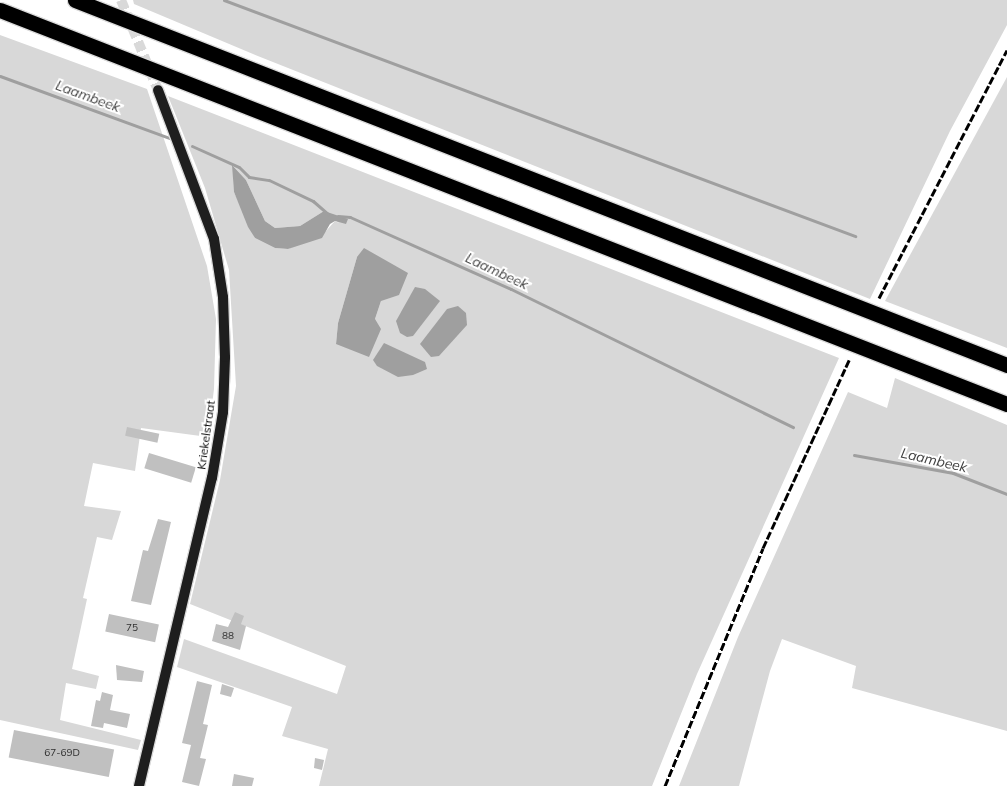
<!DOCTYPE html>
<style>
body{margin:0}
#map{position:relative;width:1007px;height:786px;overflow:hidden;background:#fff;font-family:Mulish,sans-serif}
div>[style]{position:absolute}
.green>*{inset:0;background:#d8d8d8}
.water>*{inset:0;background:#9f9f9f}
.stream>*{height:3px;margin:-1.5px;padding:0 1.5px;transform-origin:1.5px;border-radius:1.5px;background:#9f9f9f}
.building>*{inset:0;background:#c0c0c0;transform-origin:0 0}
.secondary-tunnel>*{height:10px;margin-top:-5px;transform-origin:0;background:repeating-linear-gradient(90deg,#d9d9d9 0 10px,transparent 0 15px)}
.roads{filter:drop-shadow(1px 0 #dbdbdb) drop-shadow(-1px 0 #dbdbdb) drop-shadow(0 1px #dbdbdb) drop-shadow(0 -1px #dbdbdb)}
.secondary>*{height:10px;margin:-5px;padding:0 5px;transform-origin:5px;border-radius:5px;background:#1e1e1e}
.highway>*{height:15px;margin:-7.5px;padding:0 7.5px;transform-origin:7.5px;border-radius:7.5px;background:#000}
.rail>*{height:3px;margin-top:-1.5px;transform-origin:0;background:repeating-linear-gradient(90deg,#000 0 8px,transparent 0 10.5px)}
span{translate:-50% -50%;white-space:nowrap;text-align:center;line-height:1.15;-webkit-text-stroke:4px #fff;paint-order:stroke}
.number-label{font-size:10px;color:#303030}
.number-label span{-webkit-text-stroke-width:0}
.street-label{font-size:12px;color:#000}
.water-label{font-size:14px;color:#404040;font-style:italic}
</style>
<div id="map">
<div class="green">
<i style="clip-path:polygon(133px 0,1007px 0,1007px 25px,950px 131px,870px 299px,253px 54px,134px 4px)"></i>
<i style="clip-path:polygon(0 35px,147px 89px,207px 266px,216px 319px,214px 389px,208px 437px,141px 428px,135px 471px,93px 463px,84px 506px,121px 511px,112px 540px,97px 537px,83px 598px,87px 599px,72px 669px,99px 676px,96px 689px,66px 683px,60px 720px,141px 740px,138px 750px,0 720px)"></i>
<i style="clip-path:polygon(1007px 77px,1007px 348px,885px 301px)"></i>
<i style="clip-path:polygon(evenodd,168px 96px,839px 358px,697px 674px,652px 786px,319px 786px,328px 749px,282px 736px,292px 707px,177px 667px,184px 639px,337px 694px,346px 666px,190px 604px,220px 480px,236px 386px,229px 270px,205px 188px,168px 96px,233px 166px,246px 180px,265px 221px,275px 228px,300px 226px,324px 211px,339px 223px,335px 221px,326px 231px,288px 249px,275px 248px,255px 238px,234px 192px,233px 166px,168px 96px,357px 257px,381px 301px,375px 319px,336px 344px,338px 323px,357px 257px)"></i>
<i style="clip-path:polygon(895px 378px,1007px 425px,1007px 731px,852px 688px,856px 666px,782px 639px,770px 671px,739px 786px,679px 786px,738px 637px,848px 392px,887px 408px)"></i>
</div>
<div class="water">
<i style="clip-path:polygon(232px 165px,246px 180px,265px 221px,275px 228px,300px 226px,324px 211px,348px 219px,346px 224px,335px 221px,330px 224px,322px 238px,288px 249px,275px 248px,255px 238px,248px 227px,234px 192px)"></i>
<i style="clip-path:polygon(364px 248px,408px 273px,399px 295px,381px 301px,375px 319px,381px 329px,369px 357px,336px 344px,338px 323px,357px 257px)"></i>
<i style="clip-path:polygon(415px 287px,425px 289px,440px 301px,413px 336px,407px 337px,400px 333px,396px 321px)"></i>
<i style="clip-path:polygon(458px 306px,466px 313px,467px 325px,439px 356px,431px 357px,420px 344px,447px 309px)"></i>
<i style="clip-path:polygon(384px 343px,425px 362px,427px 369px,413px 375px,398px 377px,377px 366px,373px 360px)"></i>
</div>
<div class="stream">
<i style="left:224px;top:0;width:674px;rotate:20.51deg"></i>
<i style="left:0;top:76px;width:180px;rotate:20.1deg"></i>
<i style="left:192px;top:146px;width:51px;rotate:24.1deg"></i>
<i style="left:239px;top:167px;width:14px;rotate:45deg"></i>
<i style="left:249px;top:177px;width:20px;rotate:9deg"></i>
<i style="left:269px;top:180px;width:49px;rotate:25.5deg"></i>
<i style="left:313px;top:201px;width:20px;rotate:41deg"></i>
<i style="left:338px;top:216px;width:12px;rotate:5deg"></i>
<i style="left:350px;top:217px;width:176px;rotate:24.1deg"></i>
<i style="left:511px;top:289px;width:314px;rotate:26.1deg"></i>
<i style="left:854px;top:455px;width:101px;rotate:10.3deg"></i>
<i style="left:953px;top:473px;width:58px;rotate:21.3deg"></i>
</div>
<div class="building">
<i style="left:127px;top:427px;width:33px;height:9px;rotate:12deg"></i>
<i style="left:149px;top:453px;width:49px;height:16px;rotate:17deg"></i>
<i style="clip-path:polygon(158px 519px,171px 522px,151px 605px,131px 601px,143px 550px,148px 551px)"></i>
<i style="clip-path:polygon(235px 612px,244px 616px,241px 624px,246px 626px,240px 650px,212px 641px,216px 624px,228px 627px)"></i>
<i style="left:109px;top:614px;width:51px;height:18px;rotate:12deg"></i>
<i style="clip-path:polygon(116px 665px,144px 671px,142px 682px,117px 680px)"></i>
<i style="clip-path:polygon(197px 681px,212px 685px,203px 724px,208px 725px,200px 758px,206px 759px,199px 786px,182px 782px,191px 745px,182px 743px)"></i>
<i style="clip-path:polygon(222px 684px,234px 688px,231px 697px,220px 694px)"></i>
<i style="clip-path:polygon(102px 692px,113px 695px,110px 710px,130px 714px,127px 728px,104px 723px,103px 728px,91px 726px,96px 700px,100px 701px)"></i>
<i style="left:14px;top:730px;width:102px;height:28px;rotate:11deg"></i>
<i style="clip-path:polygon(315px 758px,324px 760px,322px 770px,314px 768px)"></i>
<i style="clip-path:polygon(234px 774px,254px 778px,252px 786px,232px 786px)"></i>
</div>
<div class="secondary-tunnel">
<i style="left:121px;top:0;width:97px;rotate:67.7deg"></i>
</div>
<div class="roads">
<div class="secondary">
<i style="left:139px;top:786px;width:317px;rotate:-76.7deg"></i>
<i style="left:212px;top:478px;width:67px;rotate:-80.5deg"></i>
<i style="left:223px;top:412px;width:55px;rotate:-87.9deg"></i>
<i style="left:225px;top:357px;width:60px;rotate:-91.9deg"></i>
<i style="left:223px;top:297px;width:59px;rotate:-98.8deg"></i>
<i style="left:214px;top:239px;width:159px;rotate:-110.6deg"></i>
</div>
<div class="highway">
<i style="left:75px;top:0;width:1001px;rotate:21.39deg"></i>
<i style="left:0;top:10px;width:1081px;rotate:21.37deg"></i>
</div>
</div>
<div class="rail">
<i style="left:879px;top:298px;width:279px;rotate:-62.7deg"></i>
<i style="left:665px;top:786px;width:257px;rotate:-67.6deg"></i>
<i style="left:763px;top:548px;width:207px;rotate:-65.4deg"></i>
</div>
<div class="number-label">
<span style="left:132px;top:628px">75</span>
<span style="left:228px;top:636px">88</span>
<span style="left:62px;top:753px">67-69D</span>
</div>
<div class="street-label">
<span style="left:206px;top:435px;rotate:-82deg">Kriekelstraat</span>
</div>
<div class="water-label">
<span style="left:88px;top:96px;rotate:20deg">Laambeek</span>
<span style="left:497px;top:271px;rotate:25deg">Laambeek</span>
<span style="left:934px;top:460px;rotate:13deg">Laambeek</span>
</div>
</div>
